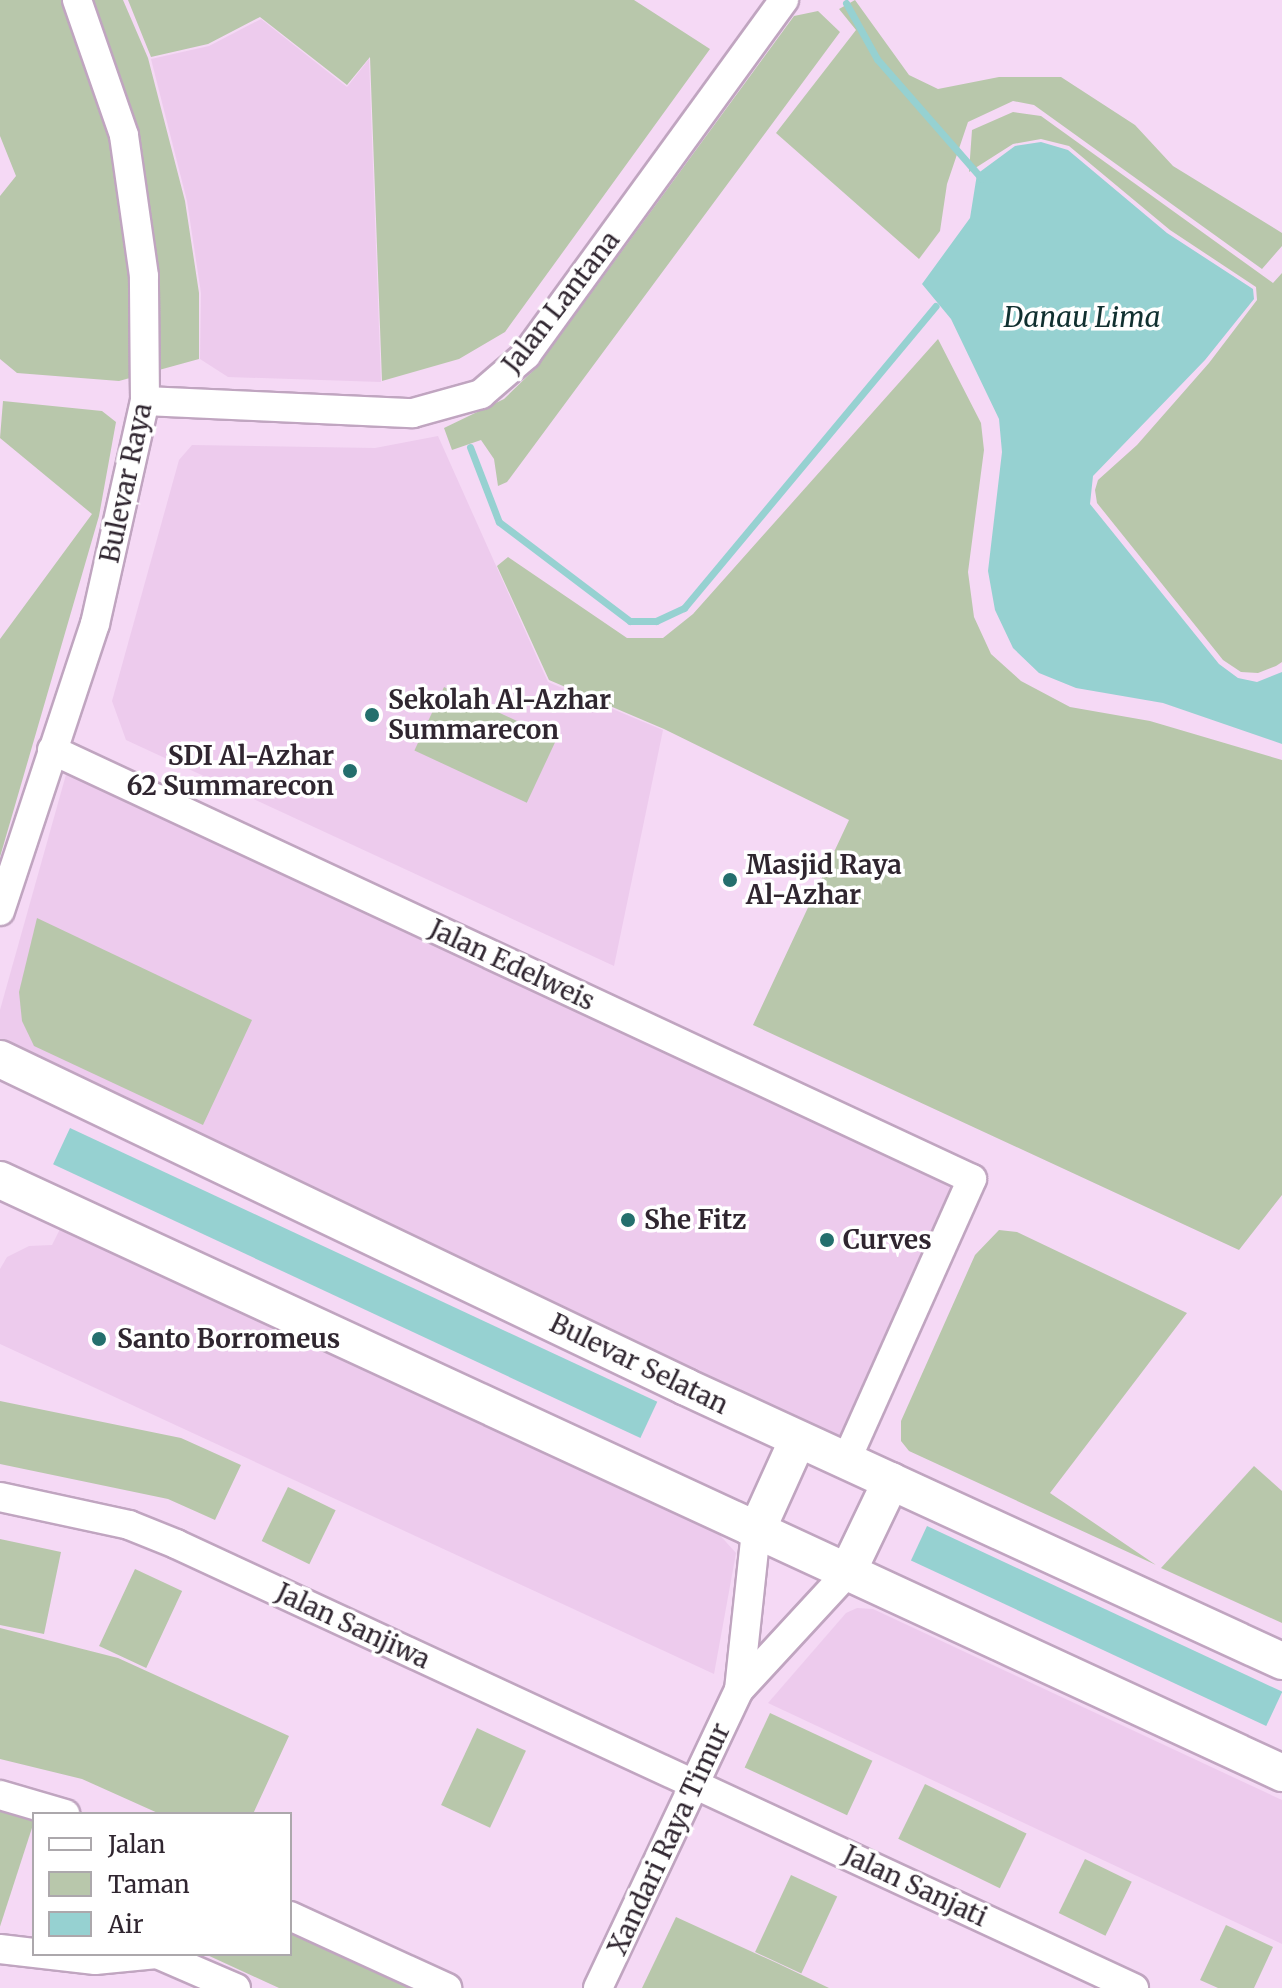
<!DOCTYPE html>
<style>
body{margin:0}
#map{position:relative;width:1282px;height:1988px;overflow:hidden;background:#f5d9f5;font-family:Merriweather,serif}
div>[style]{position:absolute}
.built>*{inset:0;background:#edcbed}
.green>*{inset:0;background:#b8c7ab;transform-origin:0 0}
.water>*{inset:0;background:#96d1d1;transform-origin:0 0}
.stream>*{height:7px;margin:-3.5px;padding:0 3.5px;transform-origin:3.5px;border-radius:3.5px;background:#96d1d1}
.roads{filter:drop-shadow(2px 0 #c0a5c0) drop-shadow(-2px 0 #c0a5c0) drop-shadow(0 2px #c0a5c0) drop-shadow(0 -2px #c0a5c0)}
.minor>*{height:28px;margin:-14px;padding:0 14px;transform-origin:14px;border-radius:14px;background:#fff}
.major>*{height:36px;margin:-18px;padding:0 18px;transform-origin:18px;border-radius:18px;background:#fff}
.dots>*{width:22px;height:22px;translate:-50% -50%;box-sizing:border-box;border:4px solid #fff;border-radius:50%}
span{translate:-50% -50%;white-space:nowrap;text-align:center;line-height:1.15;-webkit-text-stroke:7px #fff;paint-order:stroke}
.street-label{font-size:26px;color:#302630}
.poi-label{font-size:26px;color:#302630;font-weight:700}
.left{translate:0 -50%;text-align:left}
.right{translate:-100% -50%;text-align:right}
.water-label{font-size:28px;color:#113030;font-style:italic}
.legend{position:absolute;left:32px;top:1812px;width:260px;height:144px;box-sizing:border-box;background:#fff;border:2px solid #aca8ac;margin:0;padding:10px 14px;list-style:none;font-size:24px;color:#302630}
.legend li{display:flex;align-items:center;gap:16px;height:40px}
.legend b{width:40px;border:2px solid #aca8ac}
</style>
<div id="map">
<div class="built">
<i style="clip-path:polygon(261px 19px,347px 87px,369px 59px,381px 382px,228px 377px,200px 359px,201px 293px,187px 201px,151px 59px,209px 46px)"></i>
<i style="clip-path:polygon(438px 436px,548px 682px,663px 730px,614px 966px,126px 740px,112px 701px,179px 460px,192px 445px,375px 448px)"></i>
<i style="clip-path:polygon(67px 771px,959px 1188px,842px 1451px,0 1049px,0 1010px)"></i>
<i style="clip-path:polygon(61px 1227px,717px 1532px,736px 1553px,714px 1674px,0 1344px,0 1269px,7px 1257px,29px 1246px,52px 1245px)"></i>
<i style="clip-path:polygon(857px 1608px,873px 1609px,1282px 1800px,1282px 1944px,768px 1703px,846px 1613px)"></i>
</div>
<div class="green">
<i style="clip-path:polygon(0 0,123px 0,148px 58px,185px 201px,199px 293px,199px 359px,119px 381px,17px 373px,0 359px,0 196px,16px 176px,0 136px)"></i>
<i style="clip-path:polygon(128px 0,634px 0,710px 49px,505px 332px,459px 359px,382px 381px,370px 57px,347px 85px,260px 17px,208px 44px,151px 57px)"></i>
<i style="clip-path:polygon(855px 0,909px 75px,938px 89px,999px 77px,1061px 77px,1135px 125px,1173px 166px,1282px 233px,1282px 246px,1262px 269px,1034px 105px,1013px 101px,968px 122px,947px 184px,940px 231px,919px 259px,776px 133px,856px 30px,839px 9px)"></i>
<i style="clip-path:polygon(818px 11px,840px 32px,507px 482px,498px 486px,494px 459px,481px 440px,452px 450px,444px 428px,504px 399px,537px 367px,794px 16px)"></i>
<i style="clip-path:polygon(1013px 112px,1041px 116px,1273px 283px,1282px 273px,1282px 662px,1276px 666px,1258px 673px,1241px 672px,1223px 660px,1097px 503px,1095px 490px,1098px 480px,1137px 445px,1209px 363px,1257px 300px,1256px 287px,1170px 230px,1069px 146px,1041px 139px,1013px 144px,969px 172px,972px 130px)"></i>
<i style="clip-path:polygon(938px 339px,981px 423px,984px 450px,968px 572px,974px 617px,991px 654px,1021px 681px,1070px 707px,1150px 721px,1282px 760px,1282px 1195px,1239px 1250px,753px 1025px,849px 820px,664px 729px,549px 680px,497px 566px,508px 557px,627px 638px,663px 638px,693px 614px)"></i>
<i style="clip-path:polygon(3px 401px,102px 411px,116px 422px,99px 516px,0 857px,0 639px,92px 514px,0 438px)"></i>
<i style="left:444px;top:687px;width:124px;height:70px;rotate:25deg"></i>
<i style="clip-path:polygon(37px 918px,252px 1020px,203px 1125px,34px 1046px,22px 1021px,19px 992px)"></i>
<i style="clip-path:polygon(999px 1230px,1017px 1232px,1187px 1313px,1050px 1493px,1156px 1565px,909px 1451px,901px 1441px,901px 1421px,975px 1255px)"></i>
<i style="clip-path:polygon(0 1401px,181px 1438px,241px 1465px,215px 1520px,168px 1499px,0 1464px)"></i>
<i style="clip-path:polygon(1254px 1466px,1282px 1491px,1282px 1623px,1161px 1568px)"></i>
<i style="left:288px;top:1487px;width:53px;height:60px;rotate:26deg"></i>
<i style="clip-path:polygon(0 1539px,61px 1552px,44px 1634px,0 1625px)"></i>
<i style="left:135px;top:1569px;width:52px;height:85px;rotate:25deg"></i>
<i style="clip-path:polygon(0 1628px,118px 1658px,289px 1736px,253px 1814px,160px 1814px,82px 1779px,0 1759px)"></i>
<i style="left:770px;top:1713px;width:113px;height:60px;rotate:25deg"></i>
<i style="left:477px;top:1728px;width:54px;height:85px;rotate:25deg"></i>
<i style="left:925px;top:1784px;width:113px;height:61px;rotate:26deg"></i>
<i style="left:0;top:1810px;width:36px;height:124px;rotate:18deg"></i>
<i style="left:1085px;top:1859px;width:52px;height:60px;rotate:26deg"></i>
<i style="left:791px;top:1875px;width:51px;height:85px;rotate:25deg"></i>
<i style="clip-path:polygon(676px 1917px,779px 1964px,829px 1988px,642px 1988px)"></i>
<i style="clip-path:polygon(1226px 1925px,1273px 1947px,1254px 1988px,1218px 1988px,1200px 1980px)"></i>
<i style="clip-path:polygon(290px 1933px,409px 1988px,279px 1988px,205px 1954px,290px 1954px)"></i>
</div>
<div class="water">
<i style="clip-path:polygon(1041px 142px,1068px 150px,1167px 233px,1253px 289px,1254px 299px,1205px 360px,1093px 476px,1090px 504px,1219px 664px,1238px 678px,1257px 682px,1282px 672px,1282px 744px,1163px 703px,1076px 688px,1039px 673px,1013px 648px,995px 610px,988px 571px,1002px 452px,999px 419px,951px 319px,922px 284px,970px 218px,977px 174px,1015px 146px)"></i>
<i style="left:70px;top:1128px;width:648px;height:40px;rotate:25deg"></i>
<i style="left:927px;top:1526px;width:392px;height:38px;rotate:25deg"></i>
</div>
<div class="stream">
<i style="left:846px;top:3px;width:64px;rotate:61deg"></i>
<i style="left:877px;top:59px;width:159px;rotate:48.8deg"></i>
<i style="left:470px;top:447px;width:80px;rotate:68.9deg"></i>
<i style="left:499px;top:522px;width:164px;rotate:37.1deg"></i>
<i style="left:630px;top:621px;width:26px"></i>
<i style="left:656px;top:621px;width:31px;rotate:-25deg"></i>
<i style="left:684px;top:608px;width:393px;rotate:-50.2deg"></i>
</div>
<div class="roads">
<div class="minor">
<i style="left:145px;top:401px;width:268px;rotate:2.6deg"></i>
<i style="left:413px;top:413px;width:71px;rotate:-15.6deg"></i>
<i style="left:481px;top:394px;width:60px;rotate:-40.9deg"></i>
<i style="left:526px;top:355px;width:439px;rotate:-54deg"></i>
<i style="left:52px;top:750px;width:1015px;rotate:25deg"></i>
<i style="left:972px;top:1179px;width:309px;rotate:114.1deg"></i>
<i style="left:0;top:911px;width:302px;rotate:-71.7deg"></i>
<i style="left:95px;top:624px;width:229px;rotate:-77.4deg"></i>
<i style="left:145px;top:401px;width:125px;rotate:-90.5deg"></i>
<i style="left:144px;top:276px;width:142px;rotate:-98.1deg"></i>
<i style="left:124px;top:135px;width:143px;rotate:-109.2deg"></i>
<i style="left:0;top:1497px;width:132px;rotate:12.2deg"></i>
<i style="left:129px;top:1525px;width:51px;rotate:22deg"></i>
<i style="left:176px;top:1544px;width:1056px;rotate:24.87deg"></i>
<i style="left:739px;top:1690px;width:159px;rotate:-83.9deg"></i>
<i style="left:0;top:1795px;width:68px;rotate:16.3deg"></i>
<i style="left:290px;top:1916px;width:173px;rotate:24.6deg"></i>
<i style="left:0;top:1949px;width:96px;rotate:6.6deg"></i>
<i style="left:95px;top:1960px;width:62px;rotate:-5.5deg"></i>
<i style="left:157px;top:1954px;width:86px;rotate:23.3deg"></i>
<i style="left:598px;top:1988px;width:330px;rotate:-64.7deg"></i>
<i style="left:739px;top:1690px;width:159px;rotate:-47.3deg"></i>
</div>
<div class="major">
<i style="left:0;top:1059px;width:760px;rotate:25.55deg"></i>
<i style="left:686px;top:1387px;width:656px;rotate:24.69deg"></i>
<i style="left:0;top:1180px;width:1413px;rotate:24.82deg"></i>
<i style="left:756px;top:1532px;width:102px;rotate:-65.7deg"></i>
<i style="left:847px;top:1573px;width:102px;rotate:-64.4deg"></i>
</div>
</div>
<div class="dots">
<i style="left:372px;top:715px;background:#246f6d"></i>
<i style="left:350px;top:771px;background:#246f6d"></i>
<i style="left:730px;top:880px;background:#246f6d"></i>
<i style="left:628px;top:1220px;background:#246f6d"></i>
<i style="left:827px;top:1240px;background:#246f6d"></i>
<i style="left:99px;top:1339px;background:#246f6d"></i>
</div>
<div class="street-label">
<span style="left:561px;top:302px;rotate:-52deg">Jalan Lantana</span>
<span style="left:126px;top:483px;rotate:-78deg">Bulevar Raya</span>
<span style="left:512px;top:965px;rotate:25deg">Jalan Edelweis</span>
<span style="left:639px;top:1364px;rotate:26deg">Bulevar Selatan</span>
<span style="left:353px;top:1626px;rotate:25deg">Jalan Sanjiwa</span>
<span style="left:669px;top:1839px;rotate:-65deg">Xandari Raya Timur</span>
<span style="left:915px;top:1886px;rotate:25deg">Jalan Sanjati</span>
</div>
<div class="poi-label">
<span class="left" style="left:388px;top:715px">Sekolah Al-Azhar<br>Summarecon</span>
<span class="right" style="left:334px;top:771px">SDI Al-Azhar<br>62 Summarecon</span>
<span class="left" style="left:746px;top:880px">Masjid Raya<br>Al-Azhar</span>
<span class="left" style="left:644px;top:1220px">She Fitz</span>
<span class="left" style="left:843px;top:1240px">Curves</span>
<span class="left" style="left:117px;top:1339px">Santo Borromeus</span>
</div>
<div class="water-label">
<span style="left:1082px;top:317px">Danau Lima</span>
</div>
<ul class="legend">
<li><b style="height:10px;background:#fff"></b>Jalan</li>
<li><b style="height:22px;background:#b8c7ab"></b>Taman</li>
<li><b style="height:22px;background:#96d1d1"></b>Air</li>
</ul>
</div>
